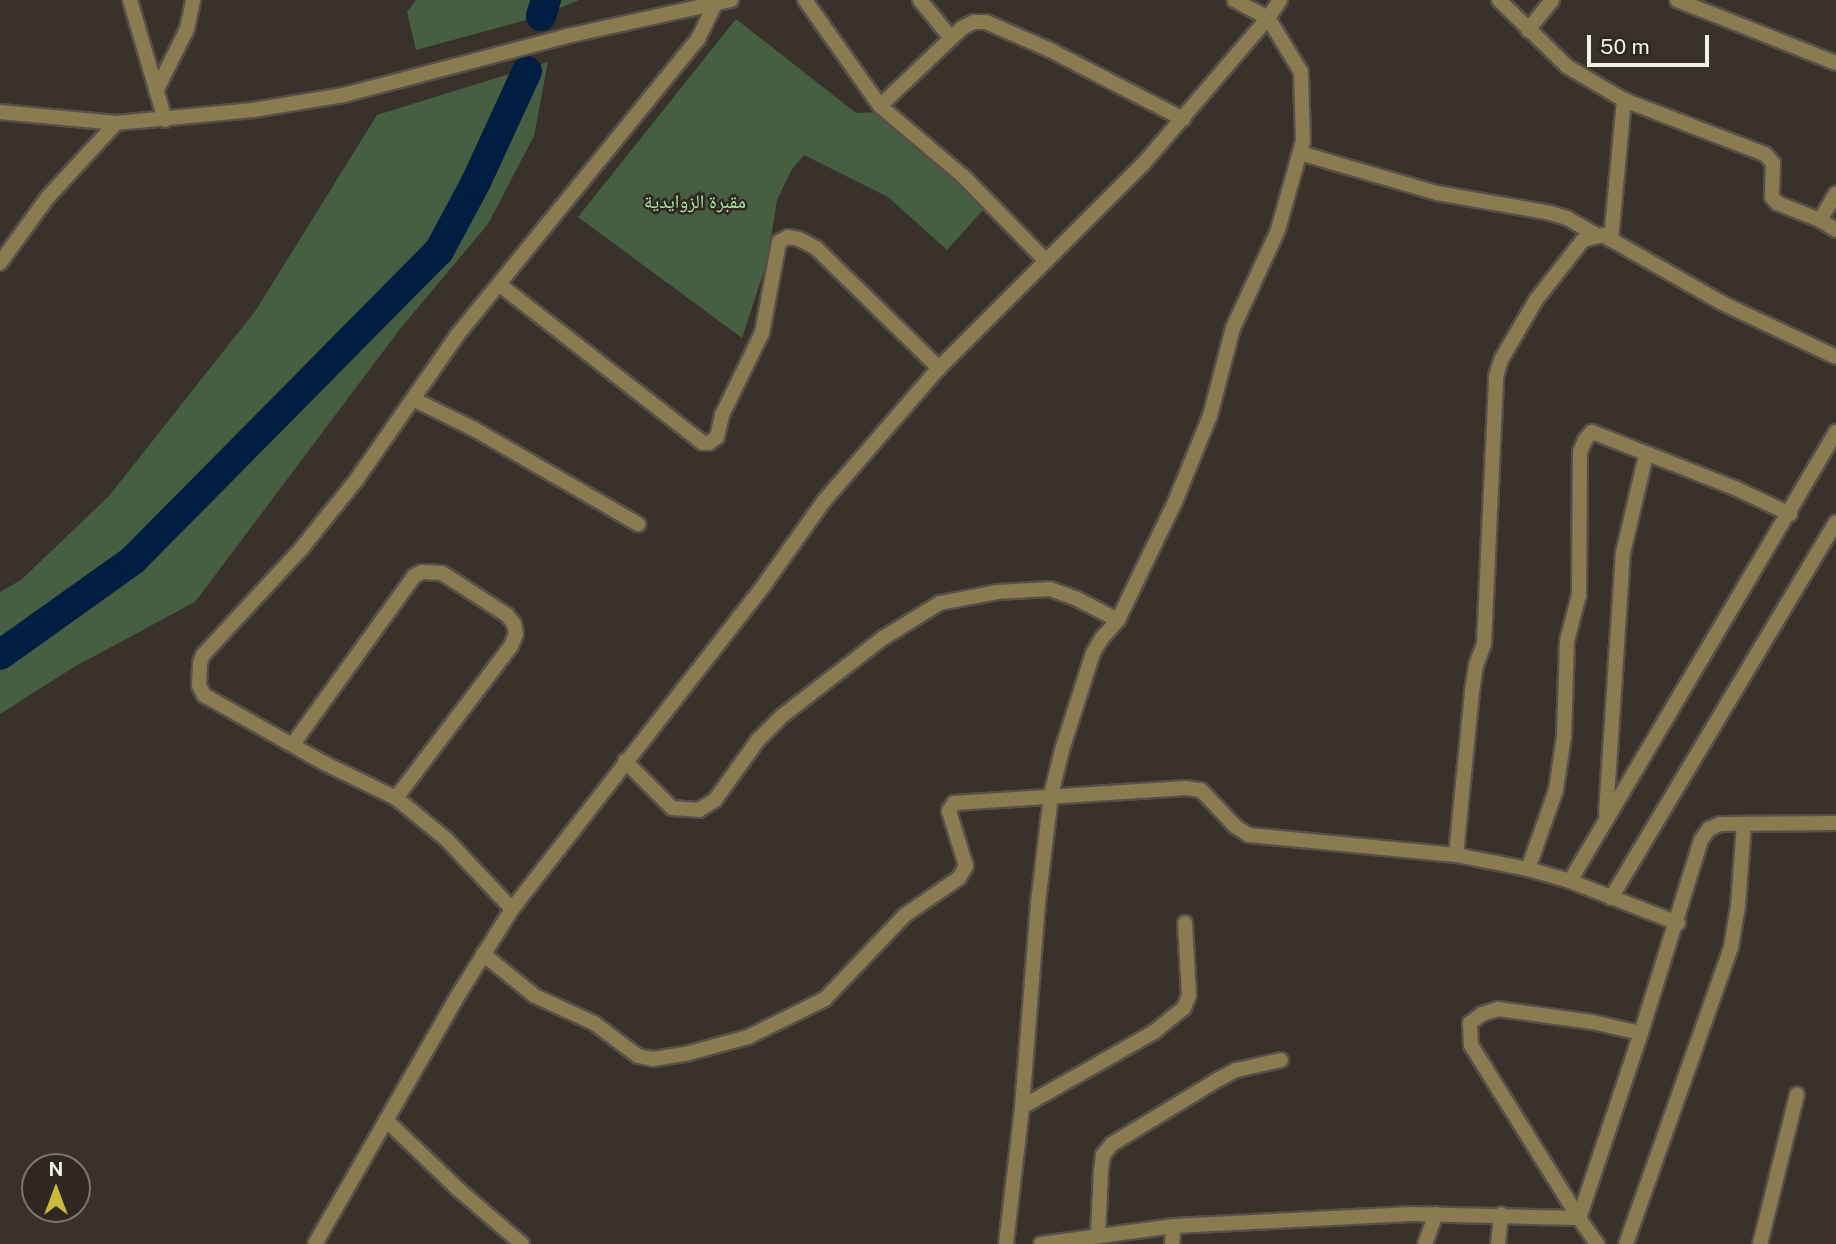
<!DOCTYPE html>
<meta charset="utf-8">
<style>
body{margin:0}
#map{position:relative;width:1836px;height:1244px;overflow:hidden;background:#39322a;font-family:"Public Sans","Noto Naskh Arabic",sans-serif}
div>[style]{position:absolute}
.green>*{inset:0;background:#465e42}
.river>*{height:30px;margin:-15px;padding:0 15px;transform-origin:15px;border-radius:15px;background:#001e41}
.roads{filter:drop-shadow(2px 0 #575049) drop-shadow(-2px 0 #575049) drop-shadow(0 2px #575049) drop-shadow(0 -2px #575049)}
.minor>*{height:14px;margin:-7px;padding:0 7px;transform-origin:7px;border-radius:7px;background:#8b7b51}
.tertiary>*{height:14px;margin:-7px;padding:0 7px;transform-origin:7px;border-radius:7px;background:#8b7b51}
span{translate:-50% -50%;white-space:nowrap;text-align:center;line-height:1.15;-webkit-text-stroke:5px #2f2821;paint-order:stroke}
.park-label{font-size:19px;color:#ade7a4}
.north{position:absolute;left:21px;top:1153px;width:70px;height:70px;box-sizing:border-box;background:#2f2821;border:2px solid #7d7871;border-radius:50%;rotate:0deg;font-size:19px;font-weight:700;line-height:28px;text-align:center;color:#f3efe9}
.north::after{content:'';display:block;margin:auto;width:24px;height:32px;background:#cbba39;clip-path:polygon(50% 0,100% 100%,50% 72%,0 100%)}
.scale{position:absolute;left:1587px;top:35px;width:122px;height:32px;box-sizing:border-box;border:4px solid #f3efe9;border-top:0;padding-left:9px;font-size:21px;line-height:24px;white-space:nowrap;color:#f3efe9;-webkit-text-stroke:5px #2f2821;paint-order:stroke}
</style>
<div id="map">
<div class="green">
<i style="clip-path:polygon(416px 0,579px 0,541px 16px,416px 50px,407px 12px)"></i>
<i style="clip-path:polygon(736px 19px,856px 113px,880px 112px,946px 163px,984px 209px,947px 250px,888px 197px,804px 155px,792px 169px,777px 200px,767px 262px,742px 338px,578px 217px)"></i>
<i style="clip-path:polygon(548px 62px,534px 136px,488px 224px,400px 329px,195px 602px,74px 667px,0 714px,0 592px,21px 580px,109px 496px,256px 310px,377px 115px)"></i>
</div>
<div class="river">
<i style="left:541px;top:16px;width:17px;rotate:-73deg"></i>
<i style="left:0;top:655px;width:163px;rotate:-35.5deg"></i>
<i style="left:133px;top:560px;width:435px;rotate:-45.3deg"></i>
<i style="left:439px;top:251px;width:78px;rotate:-61.8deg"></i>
<i style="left:476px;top:182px;width:122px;rotate:-65.3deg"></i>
</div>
<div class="roads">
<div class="minor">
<i style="left:130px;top:0;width:125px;rotate:73.7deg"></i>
<i style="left:805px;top:0;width:130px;rotate:54.7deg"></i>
<i style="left:880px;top:106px;width:110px;rotate:40.2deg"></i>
<i style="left:964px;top:177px;width:117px;rotate:45.7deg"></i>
<i style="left:920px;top:0;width:49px;rotate:50.8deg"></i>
<i style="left:1499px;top:0;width:96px;rotate:44.2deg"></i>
<i style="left:1568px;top:67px;width:65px;rotate:30.5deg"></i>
<i style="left:1624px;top:100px;width:151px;rotate:21deg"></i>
<i style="left:1765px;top:154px;width:12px;rotate:48deg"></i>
<i style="left:1773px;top:163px;width:34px;rotate:92deg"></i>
<i style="left:1772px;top:197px;width:8px;rotate:50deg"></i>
<i style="left:1777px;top:203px;width:46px;rotate:21.6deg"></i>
<i style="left:1820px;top:220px;width:19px;rotate:32deg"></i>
<i style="left:1677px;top:0;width:171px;rotate:21.6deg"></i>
<i style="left:1528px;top:30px;width:38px;rotate:-51deg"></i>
<i style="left:156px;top:91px;width:69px;rotate:-63.4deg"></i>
<i style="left:187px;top:29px;width:30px;rotate:-78deg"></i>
<i style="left:880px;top:106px;width:113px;rotate:-43.6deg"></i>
<i style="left:962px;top:28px;width:13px;rotate:-27deg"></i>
<i style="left:974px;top:22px;width:12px"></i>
<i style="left:986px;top:22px;width:70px;rotate:23.6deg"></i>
<i style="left:1050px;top:50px;width:150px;rotate:27.4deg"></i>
<i style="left:1300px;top:153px;width:143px;rotate:16.3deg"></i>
<i style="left:1437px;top:193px;width:115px;rotate:10deg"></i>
<i style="left:1550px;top:213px;width:18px;rotate:16deg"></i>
<i style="left:1567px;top:218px;width:34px;rotate:30deg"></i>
<i style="left:1820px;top:220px;width:31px;rotate:-59deg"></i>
<i style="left:1611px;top:240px;width:141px;rotate:-84.7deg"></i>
<i style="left:0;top:263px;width:82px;rotate:-54deg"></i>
<i style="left:48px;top:197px;width:100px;rotate:-47.4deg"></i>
<i style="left:500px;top:285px;width:257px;rotate:37.9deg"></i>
<i style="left:703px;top:443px;width:6px"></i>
<i style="left:709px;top:443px;width:10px;rotate:-37deg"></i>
<i style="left:717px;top:437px;width:23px;rotate:-77deg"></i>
<i style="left:722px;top:415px;width:91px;rotate:-64deg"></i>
<i style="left:762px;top:333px;width:93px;rotate:-79.4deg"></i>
<i style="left:779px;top:242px;width:10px;rotate:-29deg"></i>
<i style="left:788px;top:237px;width:11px;rotate:10deg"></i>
<i style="left:799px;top:239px;width:19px;rotate:28deg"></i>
<i style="left:816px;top:248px;width:172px;rotate:44.3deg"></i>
<i style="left:415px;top:400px;width:66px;rotate:26.2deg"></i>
<i style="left:474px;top:429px;width:190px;rotate:30.1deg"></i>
<i style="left:293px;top:744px;width:207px;rotate:-54.2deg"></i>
<i style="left:414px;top:576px;width:9px;rotate:-27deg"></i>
<i style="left:422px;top:572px;width:20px;rotate:3deg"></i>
<i style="left:442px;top:573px;width:77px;rotate:32.9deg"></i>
<i style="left:507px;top:615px;width:11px;rotate:52deg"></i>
<i style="left:514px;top:624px;width:10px;rotate:79deg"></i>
<i style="left:516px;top:634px;width:13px;rotate:113deg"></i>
<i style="left:511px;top:646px;width:191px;rotate:127.1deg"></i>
<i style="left:625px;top:761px;width:66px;rotate:45deg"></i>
<i style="left:672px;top:808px;width:27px;rotate:4deg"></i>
<i style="left:699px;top:810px;width:19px;rotate:-32deg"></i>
<i style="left:715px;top:800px;width:74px;rotate:-54.4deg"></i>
<i style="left:758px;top:740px;width:34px;rotate:-45deg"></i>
<i style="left:782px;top:716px;width:128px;rotate:-37.7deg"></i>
<i style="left:883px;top:638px;width:67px;rotate:-31.6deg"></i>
<i style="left:940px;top:603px;width:58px;rotate:-10.9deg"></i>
<i style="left:997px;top:592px;width:53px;rotate:-3.2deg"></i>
<i style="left:1050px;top:589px;width:29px;rotate:20deg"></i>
<i style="left:1077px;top:599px;width:46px;rotate:27.1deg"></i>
<i style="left:1606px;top:814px;width:262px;rotate:-86.3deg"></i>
<i style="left:1623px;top:553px;width:101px;rotate:-76.8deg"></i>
<i style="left:1456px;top:855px;width:165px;rotate:-84.4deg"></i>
<i style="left:1472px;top:691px;width:26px;rotate:-81deg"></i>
<i style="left:1476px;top:665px;width:22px;rotate:-69deg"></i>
<i style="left:1484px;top:644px;width:268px;rotate:-87.4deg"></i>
<i style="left:1496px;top:376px;width:19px;rotate:-72deg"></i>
<i style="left:1502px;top:358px;width:67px;rotate:-59.6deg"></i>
<i style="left:1536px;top:300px;width:76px;rotate:-51.9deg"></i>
<i style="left:1583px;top:240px;width:21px;rotate:-14deg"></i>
<i style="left:1603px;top:235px;width:137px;rotate:29.7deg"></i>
<i style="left:1722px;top:303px;width:126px;rotate:25.3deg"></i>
<i style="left:1528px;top:869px;width:84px;rotate:-70.5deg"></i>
<i style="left:1556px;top:790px;width:55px;rotate:-81.6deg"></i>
<i style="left:1564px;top:736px;width:95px;rotate:-88.2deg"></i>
<i style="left:1567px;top:641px;width:48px;rotate:-75.4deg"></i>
<i style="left:1579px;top:595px;width:143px;rotate:-89.6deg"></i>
<i style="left:1580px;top:452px;width:13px;rotate:-67deg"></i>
<i style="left:1585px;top:440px;width:11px;rotate:-49deg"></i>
<i style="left:1592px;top:432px;width:154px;rotate:21.4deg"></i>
<i style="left:1735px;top:488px;width:61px;rotate:25.3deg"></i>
<i style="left:1570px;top:881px;width:522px;rotate:-59.36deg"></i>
<i style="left:1611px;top:898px;width:438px;rotate:-59.1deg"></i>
<i style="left:512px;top:909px;width:96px;rotate:-133.3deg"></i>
<i style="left:446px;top:839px;width:65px;rotate:-140.6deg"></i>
<i style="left:396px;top:798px;width:80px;rotate:-154.1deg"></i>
<i style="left:324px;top:763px;width:138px;rotate:-150.5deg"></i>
<i style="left:204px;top:695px;width:11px;rotate:-117deg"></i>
<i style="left:199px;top:685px;width:22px;rotate:-87deg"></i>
<i style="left:200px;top:663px;width:9px;rotate:-69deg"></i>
<i style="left:203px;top:655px;width:144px;rotate:-47.2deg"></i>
<i style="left:301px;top:549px;width:90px;rotate:-51.3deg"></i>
<i style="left:357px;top:479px;width:178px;rotate:-55.1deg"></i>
<i style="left:459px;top:333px;width:379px;rotate:-50.9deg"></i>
<i style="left:698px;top:39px;width:39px;rotate:-64deg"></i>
<i style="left:483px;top:954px;width:67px;rotate:38.9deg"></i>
<i style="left:535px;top:996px;width:65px;rotate:24.6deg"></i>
<i style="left:594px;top:1023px;width:55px;rotate:36.9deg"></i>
<i style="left:638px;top:1056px;width:15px;rotate:11deg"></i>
<i style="left:653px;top:1059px;width:36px;rotate:-9deg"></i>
<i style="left:689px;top:1053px;width:61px;rotate:-15.2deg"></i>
<i style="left:748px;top:1037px;width:86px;rotate:-26.3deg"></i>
<i style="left:825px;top:999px;width:116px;rotate:-46.4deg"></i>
<i style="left:905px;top:915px;width:65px;rotate:-34.4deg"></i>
<i style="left:959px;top:878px;width:14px;rotate:-60deg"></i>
<i style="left:966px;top:866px;width:58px;rotate:-107.2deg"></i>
<i style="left:949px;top:811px;width:9px;rotate:-58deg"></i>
<i style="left:954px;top:803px;width:232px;rotate:-3.7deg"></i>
<i style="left:1186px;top:788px;width:15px;rotate:8deg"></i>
<i style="left:1201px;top:790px;width:50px;rotate:46.6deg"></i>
<i style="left:1235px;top:826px;width:17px;rotate:33deg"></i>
<i style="left:1249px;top:835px;width:208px;rotate:5.5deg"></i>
<i style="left:1456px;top:855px;width:73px;rotate:11deg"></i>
<i style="left:1528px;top:869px;width:44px;rotate:15.9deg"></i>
<i style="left:1570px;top:881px;width:116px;rotate:21.3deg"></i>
<i style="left:1498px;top:1009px;width:95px;rotate:7.9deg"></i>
<i style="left:1592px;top:1022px;width:50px;rotate:12.7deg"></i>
<i style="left:1641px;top:1033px;width:195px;rotate:108.5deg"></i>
<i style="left:1579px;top:1218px;width:204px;rotate:-122deg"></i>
<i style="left:1471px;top:1045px;width:22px;rotate:-93deg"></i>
<i style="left:1470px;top:1023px;width:15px;rotate:-37deg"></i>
<i style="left:1482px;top:1014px;width:17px;rotate:-17deg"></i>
<i style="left:1641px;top:1033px;width:202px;rotate:-72.7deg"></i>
<i style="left:1701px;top:840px;width:14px;rotate:-54deg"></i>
<i style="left:1709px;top:829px;width:12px;rotate:-24deg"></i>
<i style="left:1720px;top:824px;width:116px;rotate:-0.5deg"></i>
<i style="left:1022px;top:1107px;width:152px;rotate:-29.6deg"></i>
<i style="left:1154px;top:1032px;width:38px;rotate:-39deg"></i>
<i style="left:1184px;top:1008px;width:14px;rotate:-69deg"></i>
<i style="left:1189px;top:995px;width:72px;rotate:-93.2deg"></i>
<i style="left:386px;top:1120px;width:101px;rotate:43.8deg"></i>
<i style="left:459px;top:1190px;width:83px;rotate:40.6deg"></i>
<i style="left:1098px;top:1234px;width:64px;rotate:-87.3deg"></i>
<i style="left:1101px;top:1170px;width:15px;rotate:-82deg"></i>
<i style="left:1103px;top:1155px;width:14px;rotate:-51deg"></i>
<i style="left:1112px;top:1144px;width:125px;rotate:-31.3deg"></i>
<i style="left:1219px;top:1079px;width:19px;rotate:-28deg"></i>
<i style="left:1236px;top:1070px;width:46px;rotate:-12.5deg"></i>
<i style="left:1006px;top:1244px;width:138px;rotate:-83.3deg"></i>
<i style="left:1022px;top:1107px;width:205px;rotate:-85.5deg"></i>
<i style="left:1038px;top:903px;width:109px;rotate:-83.1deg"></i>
<i style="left:1051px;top:795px;width:46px;rotate:-76.3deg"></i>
<i style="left:1062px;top:750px;width:102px;rotate:-72.3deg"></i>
<i style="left:1093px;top:653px;width:17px;rotate:-59deg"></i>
<i style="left:1102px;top:638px;width:24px;rotate:-48deg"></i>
<i style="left:1118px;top:620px;width:131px;rotate:-64.2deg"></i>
<i style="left:1175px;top:502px;width:93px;rotate:-67.9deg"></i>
<i style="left:1210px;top:416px;width:91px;rotate:-75.4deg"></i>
<i style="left:1233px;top:328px;width:108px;rotate:-65.3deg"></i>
<i style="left:1278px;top:230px;width:92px;rotate:-74.3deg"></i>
<i style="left:1303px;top:141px;width:69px;rotate:-91.7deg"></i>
<i style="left:1301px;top:72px;width:63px;rotate:-121.4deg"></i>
<i style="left:1268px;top:18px;width:38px;rotate:-152deg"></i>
<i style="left:1041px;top:1244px;width:134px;rotate:-7.7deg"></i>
<i style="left:1174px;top:1226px;width:238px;rotate:-2.9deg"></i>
<i style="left:1412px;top:1214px;width:167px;rotate:1.4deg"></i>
<i style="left:1579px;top:1218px;width:32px;rotate:55deg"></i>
<i style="left:1172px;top:1244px;width:18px;rotate:-84deg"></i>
<i style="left:1425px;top:1244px;width:32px;rotate:-70deg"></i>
<i style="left:1498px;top:1244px;width:30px;rotate:-84deg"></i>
<i style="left:1626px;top:1244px;width:315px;rotate:-70.5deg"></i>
<i style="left:1731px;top:947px;width:42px;rotate:-80.3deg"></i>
<i style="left:1738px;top:906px;width:81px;rotate:-85.8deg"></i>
<i style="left:1760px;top:1244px;width:154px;rotate:-76.1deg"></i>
</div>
<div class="tertiary">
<i style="left:0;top:112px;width:117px;rotate:5.4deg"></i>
<i style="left:116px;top:123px;width:138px;rotate:-5.4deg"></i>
<i style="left:253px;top:110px;width:92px;rotate:-9.4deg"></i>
<i style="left:344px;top:95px;width:231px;rotate:-14.8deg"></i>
<i style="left:567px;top:36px;width:168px;rotate:-12.4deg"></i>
<i style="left:315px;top:1244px;width:285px;rotate:-60.1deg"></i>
<i style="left:457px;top:997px;width:104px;rotate:-58deg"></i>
<i style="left:512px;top:909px;width:410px;rotate:-52.1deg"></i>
<i style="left:764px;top:585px;width:103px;rotate:-54.5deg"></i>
<i style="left:824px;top:501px;width:176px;rotate:-49.2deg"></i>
<i style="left:939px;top:368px;width:290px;rotate:-45deg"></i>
<i style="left:1144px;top:163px;width:191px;rotate:-49.5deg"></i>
<i style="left:1268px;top:18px;width:22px;rotate:-56deg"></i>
</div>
</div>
<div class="park-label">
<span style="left:695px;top:202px">مقبرة الزوايدية</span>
</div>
<div class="north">N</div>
<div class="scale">50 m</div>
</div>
